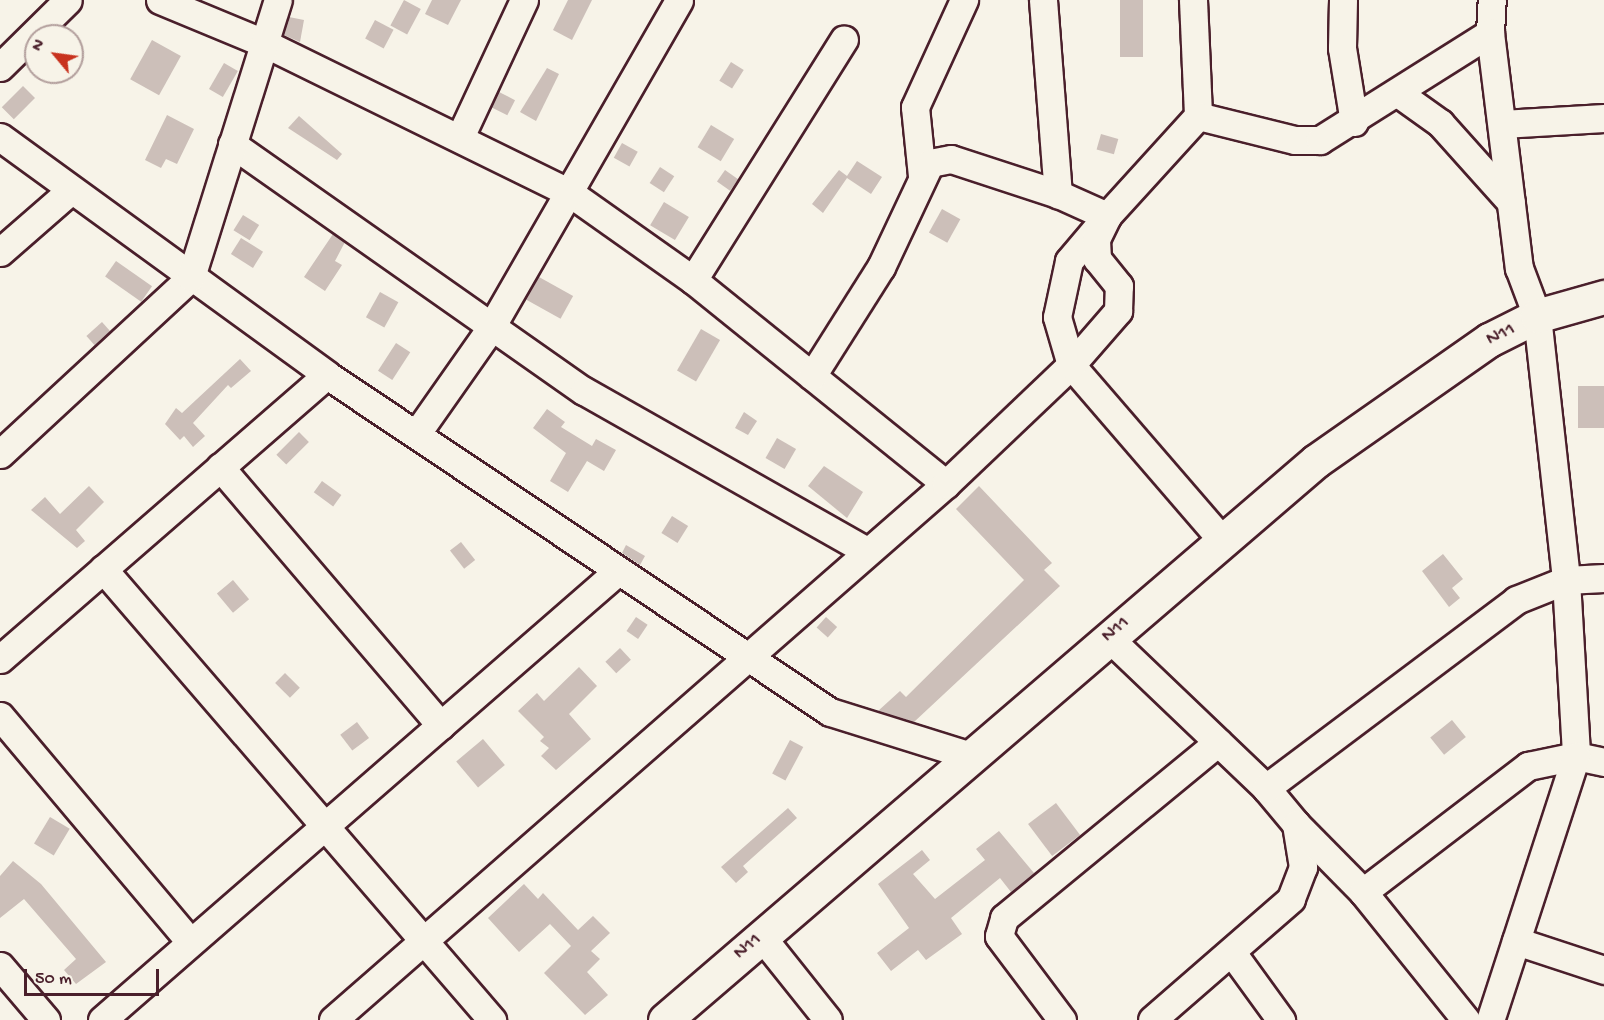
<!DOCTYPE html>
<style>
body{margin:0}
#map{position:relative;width:1604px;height:1020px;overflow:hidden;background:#f7f3e8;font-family:"Gochi Hand",sans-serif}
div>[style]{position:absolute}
.building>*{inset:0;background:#ccbfb9;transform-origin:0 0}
.roads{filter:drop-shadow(2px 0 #4a1f2b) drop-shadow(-2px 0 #4a1f2b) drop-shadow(0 2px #4a1f2b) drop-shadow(0 -2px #4a1f2b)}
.minor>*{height:27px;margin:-13.5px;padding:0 13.5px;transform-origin:13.5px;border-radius:13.5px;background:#f7f3e8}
.major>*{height:33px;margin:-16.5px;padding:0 16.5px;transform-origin:16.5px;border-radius:16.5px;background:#f7f3e8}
span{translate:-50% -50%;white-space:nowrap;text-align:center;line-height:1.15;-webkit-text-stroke:6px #f7f3e8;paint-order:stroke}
.street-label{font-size:20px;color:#4a1f2b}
.north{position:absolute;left:24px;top:24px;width:60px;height:60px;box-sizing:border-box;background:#f7f3e8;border:2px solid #b29e9c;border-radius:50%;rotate:299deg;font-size:16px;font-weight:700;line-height:24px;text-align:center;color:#4a1f2b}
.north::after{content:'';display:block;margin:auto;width:21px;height:27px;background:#c8321e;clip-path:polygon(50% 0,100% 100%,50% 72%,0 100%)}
.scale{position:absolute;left:24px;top:969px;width:135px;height:27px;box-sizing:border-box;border:3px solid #4a1f2b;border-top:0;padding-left:8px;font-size:18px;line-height:21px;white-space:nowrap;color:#4a1f2b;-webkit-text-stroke:4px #f7f3e8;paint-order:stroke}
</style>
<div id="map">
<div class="building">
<i style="left:404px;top:0;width:19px;height:29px;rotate:28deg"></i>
<i style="clip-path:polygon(432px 0,461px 0,448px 25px,425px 14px)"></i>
<i style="clip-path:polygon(568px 0,592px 0,572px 40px,553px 30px)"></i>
<i style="left:1120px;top:0;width:23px;height:57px"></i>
<i style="clip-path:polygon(289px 17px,304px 20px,300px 42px,284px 35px)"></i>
<i style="left:375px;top:20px;width:21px;height:21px;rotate:28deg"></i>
<i style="left:152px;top:40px;width:33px;height:45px;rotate:29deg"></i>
<i style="left:731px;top:62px;width:15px;height:22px;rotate:32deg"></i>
<i style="left:224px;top:63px;width:16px;height:30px;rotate:30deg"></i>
<i style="clip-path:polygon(547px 68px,559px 74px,536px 121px,520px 112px)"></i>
<i style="left:23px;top:86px;width:17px;height:30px;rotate:45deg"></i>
<i style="left:499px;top:92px;width:18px;height:17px;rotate:27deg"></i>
<i style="clip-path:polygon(167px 115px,194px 129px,177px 164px,166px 159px,161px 168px,145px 160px)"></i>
<i style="clip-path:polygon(299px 116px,342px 154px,337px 160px,288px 128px)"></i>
<i style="left:711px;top:125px;width:27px;height:26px;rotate:31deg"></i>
<i style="left:1101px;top:134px;width:18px;height:16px;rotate:16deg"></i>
<i style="left:622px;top:143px;width:18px;height:17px;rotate:29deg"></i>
<i style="clip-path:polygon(857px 161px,882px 177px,871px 194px,847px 178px,823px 213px,812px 204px,839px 170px,847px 176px)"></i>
<i style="left:660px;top:167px;width:17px;height:19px;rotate:33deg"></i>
<i style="left:725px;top:170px;width:16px;height:14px;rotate:35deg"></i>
<i style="left:664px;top:202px;width:29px;height:27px;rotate:31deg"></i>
<i style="left:942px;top:209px;width:21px;height:27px;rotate:29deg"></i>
<i style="left:243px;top:215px;width:19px;height:18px;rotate:32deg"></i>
<i style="clip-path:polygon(333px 234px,345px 242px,335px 261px,342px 265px,325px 291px,304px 277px)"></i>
<i style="left:241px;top:238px;width:26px;height:19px;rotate:32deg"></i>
<i style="left:116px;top:261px;width:44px;height:19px;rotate:35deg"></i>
<i style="left:539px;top:277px;width:39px;height:26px;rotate:29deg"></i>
<i style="left:380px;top:292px;width:21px;height:29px;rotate:29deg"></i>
<i style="left:102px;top:322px;width:12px;height:21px;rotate:48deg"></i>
<i style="left:701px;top:329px;width:22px;height:48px;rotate:30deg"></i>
<i style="left:396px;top:343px;width:17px;height:33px;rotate:33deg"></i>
<i style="clip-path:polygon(240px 359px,251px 371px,231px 388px,228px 385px,193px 423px,205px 436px,193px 447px,184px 436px,180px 440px,165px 424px,176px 408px,182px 413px)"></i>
<i style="left:1604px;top:386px;width:42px;height:26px;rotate:90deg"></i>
<i style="clip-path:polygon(547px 409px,565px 422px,561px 427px,592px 446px,596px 439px,616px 450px,604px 471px,587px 461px,568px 492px,550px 481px,566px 453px,533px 428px)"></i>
<i style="clip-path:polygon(744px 412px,757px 421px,748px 435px,735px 428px)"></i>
<i style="left:299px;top:432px;width:14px;height:32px;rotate:45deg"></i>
<i style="left:777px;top:438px;width:22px;height:23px;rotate:30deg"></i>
<i style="clip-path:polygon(824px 466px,863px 492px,847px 518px,808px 486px)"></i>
<i style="left:322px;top:481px;width:24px;height:14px;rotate:36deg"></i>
<i style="clip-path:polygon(89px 486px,104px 502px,76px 530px,85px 541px,77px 548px,31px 510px,45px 497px,60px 514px)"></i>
<i style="clip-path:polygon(979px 486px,1052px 563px,1044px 570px,1060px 586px,914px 722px,878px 711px,900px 691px,906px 697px,1024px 580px,956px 509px)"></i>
<i style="left:672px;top:516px;width:19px;height:20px;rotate:32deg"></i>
<i style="left:461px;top:542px;width:23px;height:14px;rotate:52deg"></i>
<i style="clip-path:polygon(626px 545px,645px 556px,640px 565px,622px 553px)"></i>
<i style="clip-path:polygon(1443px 554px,1463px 579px,1452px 588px,1460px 598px,1449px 607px,1422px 571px)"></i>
<i style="left:233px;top:580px;width:25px;height:21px;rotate:50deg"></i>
<i style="left:636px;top:617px;width:14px;height:17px;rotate:34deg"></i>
<i style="left:826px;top:617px;width:15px;height:14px;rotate:42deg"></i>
<i style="left:620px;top:648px;width:16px;height:20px;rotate:47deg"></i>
<i style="clip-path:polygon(579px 667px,597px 686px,569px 714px,591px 739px,556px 770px,541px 756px,549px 748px,540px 741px,544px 737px,518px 711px,537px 693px,544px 701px)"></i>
<i style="left:285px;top:673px;width:21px;height:14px;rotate:45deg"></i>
<i style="left:1452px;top:720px;width:22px;height:28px;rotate:51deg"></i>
<i style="left:357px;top:722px;width:20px;height:21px;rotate:53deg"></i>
<i style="left:483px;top:739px;width:34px;height:35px;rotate:50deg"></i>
<i style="left:790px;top:740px;width:15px;height:38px;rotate:28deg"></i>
<i style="left:1056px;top:803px;width:40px;height:35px;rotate:53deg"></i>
<i style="clip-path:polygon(788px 808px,797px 818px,743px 866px,748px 872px,736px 883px,721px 867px)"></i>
<i style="left:50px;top:817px;width:23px;height:31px;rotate:31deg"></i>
<i style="clip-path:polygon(999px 831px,1034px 873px,1011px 892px,1000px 878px,951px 918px,962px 934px,926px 960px,918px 950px,891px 971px,877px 953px,909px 928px,878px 884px,922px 850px,930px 860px,913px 874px,935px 899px,985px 860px,976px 849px)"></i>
<i style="clip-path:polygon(13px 861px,41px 884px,106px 962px,76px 984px,64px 970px,76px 959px,24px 899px,0 918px,0 876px)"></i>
<i style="clip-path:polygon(524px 884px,538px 899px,543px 893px,578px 930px,593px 916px,610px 933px,591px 951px,600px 959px,587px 972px,608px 995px,585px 1015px,544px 973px,571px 946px,550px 924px,519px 952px,488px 918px)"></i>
</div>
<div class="roads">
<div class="minor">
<i style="left:160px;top:0;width:113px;rotate:22.5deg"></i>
<i style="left:264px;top:43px;width:341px;rotate:26.1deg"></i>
<i style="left:570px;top:193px;width:151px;rotate:35.3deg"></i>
<i style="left:693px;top:280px;width:325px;rotate:38.9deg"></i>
<i style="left:1043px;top:0;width:195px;rotate:85.6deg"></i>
<i style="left:1193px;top:0;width:116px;rotate:87.5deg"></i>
<i style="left:1343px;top:0;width:48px;rotate:91.2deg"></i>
<i style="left:1342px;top:48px;width:75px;rotate:80.8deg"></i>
<i style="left:1490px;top:33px;width:33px;rotate:-87deg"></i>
<i style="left:0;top:67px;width:95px;rotate:-44.6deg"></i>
<i style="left:1398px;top:93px;width:52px;rotate:35.5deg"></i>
<i style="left:1440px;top:123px;width:106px;rotate:48.1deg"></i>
<i style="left:1502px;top:124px;width:102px;rotate:-3.4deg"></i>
<i style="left:461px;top:135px;width:149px;rotate:-65deg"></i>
<i style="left:0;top:137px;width:404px;rotate:36deg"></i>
<i style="left:327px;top:375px;width:605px;rotate:33.82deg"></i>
<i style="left:830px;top:712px;width:148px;rotate:17.3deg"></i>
<i style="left:232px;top:144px;width:430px;rotate:35.1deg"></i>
<i style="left:584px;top:391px;width:323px;rotate:29.5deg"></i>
<i style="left:922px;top:176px;width:69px;rotate:-95.8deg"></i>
<i style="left:915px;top:107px;width:118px;rotate:-65.4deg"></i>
<i style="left:0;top:252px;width:93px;rotate:-41.1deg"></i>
<i style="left:693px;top:280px;width:284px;rotate:-57.9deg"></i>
<i style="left:812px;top:376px;width:129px;rotate:-57.7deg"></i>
<i style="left:881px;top:267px;width:115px;rotate:-64.8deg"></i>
<i style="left:930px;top:163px;width:21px;rotate:-11deg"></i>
<i style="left:951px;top:159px;width:113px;rotate:18.1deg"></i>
<i style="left:1058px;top:194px;width:54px;rotate:24.2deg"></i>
<i style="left:1107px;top:216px;width:59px;rotate:130.2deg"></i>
<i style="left:1069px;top:261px;width:57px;rotate:102.1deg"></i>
<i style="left:1057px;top:317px;width:50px;rotate:73.7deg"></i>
<i style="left:1071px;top:365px;width:230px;rotate:49.2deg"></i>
<i style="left:417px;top:433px;width:127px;rotate:-54.9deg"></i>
<i style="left:490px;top:329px;width:379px;rotate:-60.1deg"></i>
<i style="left:0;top:454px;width:260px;rotate:-42.8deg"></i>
<i style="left:191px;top:277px;width:290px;rotate:-72.6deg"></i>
<i style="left:220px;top:467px;width:340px;rotate:49.5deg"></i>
<i style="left:103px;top:569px;width:596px;rotate:49.22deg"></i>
<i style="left:1108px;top:637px;width:219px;rotate:43.7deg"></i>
<i style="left:1266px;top:788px;width:47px;rotate:50.2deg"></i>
<i style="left:1296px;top:824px;width:44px;rotate:80.8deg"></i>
<i style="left:1303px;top:867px;width:34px;rotate:111deg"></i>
<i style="left:1291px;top:899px;width:184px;rotate:139deg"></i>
<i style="left:0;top:659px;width:433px;rotate:-41deg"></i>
<i style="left:0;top:716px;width:295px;rotate:49.9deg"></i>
<i style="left:1266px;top:788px;width:313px;rotate:-36.9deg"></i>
<i style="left:1516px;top:600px;width:54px;rotate:-21.8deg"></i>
<i style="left:1566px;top:580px;width:38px;rotate:-3deg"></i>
<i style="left:1296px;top:824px;width:95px;rotate:45.4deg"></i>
<i style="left:1363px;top:892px;width:164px;rotate:51.2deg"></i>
<i style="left:1363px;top:892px;width:208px;rotate:-37.4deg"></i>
<i style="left:1528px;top:766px;width:49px;rotate:-11.8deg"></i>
<i style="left:1576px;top:756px;width:29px;rotate:12deg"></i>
<i style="left:761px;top:936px;width:107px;rotate:51.4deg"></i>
<i style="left:1516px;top:941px;width:93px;rotate:18.2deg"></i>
<i style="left:1233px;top:954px;width:82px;rotate:54deg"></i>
<i style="left:0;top:966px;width:71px;rotate:49.6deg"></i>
<i style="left:102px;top:1020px;width:684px;rotate:-41.03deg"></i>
<i style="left:333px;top:1020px;width:814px;rotate:-41.17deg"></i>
<i style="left:946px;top:484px;width:173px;rotate:-43.6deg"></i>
<i style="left:1071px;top:365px;width:72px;rotate:-49deg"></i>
<i style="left:1118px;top:311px;width:25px;rotate:-88deg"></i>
<i style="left:1119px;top:286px;width:35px;rotate:-129deg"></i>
<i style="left:1097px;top:259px;width:20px;rotate:-93deg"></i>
<i style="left:1096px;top:239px;width:25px;rotate:-64deg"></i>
<i style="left:1107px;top:216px;width:135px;rotate:-47.7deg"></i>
<i style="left:1198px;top:116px;width:100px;rotate:13.9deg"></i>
<i style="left:1295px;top:140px;width:25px"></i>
<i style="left:1320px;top:140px;width:201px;rotate:-32.2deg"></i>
<i style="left:1490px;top:33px;width:237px;rotate:83deg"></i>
<i style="left:1519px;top:268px;width:51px;rotate:69.4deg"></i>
<i style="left:1537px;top:316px;width:266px;rotate:83.7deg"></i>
<i style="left:1566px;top:580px;width:176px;rotate:86.7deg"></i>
<i style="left:1576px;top:756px;width:278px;rotate:108deg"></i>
<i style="left:1062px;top:1020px;width:105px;rotate:-126.9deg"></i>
<i style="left:999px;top:936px;width:19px;rotate:-74deg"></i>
<i style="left:1004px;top:918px;width:277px;rotate:-39.4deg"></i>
</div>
<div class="major">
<i style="left:665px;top:1020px;width:858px;rotate:-40.65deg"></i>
<i style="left:1316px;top:461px;width:211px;rotate:-35deg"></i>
<i style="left:1489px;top:340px;width:54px;rotate:-26.6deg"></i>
<i style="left:1537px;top:316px;width:70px;rotate:-15.8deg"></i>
</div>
</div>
<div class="street-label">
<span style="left:1501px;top:335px;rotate:-27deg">N11</span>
<span style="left:1116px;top:630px;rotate:-41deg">N11</span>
<span style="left:748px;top:947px;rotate:-41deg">N11</span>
</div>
<div class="north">N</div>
<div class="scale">50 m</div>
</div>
